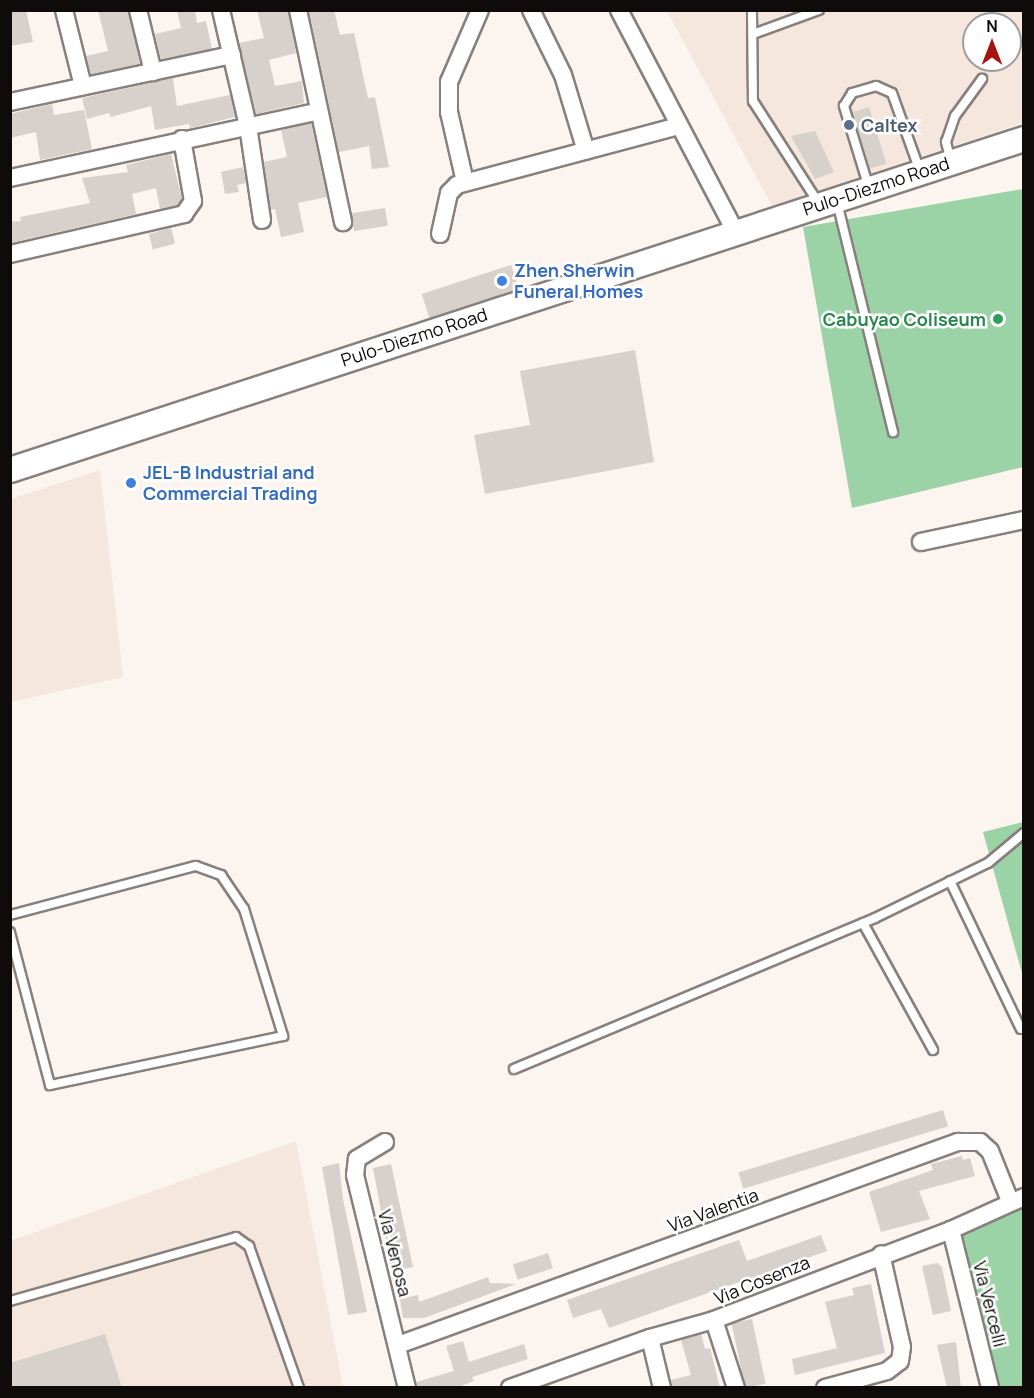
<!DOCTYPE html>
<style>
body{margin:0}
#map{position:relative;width:1034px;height:1398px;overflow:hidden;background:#fbf4ef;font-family:Manrope,sans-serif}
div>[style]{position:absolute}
.built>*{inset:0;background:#f5e7dd}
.green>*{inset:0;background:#9bd3a6}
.building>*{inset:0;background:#d7d0cb;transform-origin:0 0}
.roads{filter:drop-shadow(2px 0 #87807c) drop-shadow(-2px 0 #87807c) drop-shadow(0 2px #87807c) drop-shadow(0 -2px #87807c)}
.lane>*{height:8px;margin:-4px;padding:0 4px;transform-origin:4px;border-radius:4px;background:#fff}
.street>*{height:16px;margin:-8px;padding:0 8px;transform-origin:8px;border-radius:8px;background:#fff}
.secondary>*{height:24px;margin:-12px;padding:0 12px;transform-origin:12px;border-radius:12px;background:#fff}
.dots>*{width:16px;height:16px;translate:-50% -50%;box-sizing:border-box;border:3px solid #fff;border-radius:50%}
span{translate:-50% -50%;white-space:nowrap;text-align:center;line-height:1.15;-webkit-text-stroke:5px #fff;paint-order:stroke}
.service-label{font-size:18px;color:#4e5e75;font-weight:700}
.left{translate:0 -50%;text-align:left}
.street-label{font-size:18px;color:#0e0b0a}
.shop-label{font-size:18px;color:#366cbe;font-weight:700}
.leisure-label{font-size:18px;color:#27864d;font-weight:700}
.right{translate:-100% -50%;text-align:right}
.frame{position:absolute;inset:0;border:12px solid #0e0b0a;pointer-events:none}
.north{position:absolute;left:962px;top:12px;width:60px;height:60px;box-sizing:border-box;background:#fff;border:2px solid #9f9d9d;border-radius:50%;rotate:0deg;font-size:16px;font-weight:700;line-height:24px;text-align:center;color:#0e0b0a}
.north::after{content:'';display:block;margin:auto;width:21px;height:27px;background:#a6120f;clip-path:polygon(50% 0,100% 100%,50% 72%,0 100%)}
</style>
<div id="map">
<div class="built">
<i style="clip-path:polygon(evenodd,667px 11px,1023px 11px,1023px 123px,772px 206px,667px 11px,974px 24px,1010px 24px,1010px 60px,974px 60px,974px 24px)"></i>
<i style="clip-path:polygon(100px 470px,123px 677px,11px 702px,11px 499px)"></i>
<i style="clip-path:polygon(296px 1141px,343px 1387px,11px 1387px,10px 1241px)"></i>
</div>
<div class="green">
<i style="clip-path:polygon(1023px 189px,1023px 467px,852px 508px,803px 227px)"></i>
<i style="clip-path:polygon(1023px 822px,1023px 977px,983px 832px)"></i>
<i style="clip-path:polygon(1023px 1208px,1023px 1387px,996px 1387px,958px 1233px)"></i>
</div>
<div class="building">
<i style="clip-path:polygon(10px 10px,26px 10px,33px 42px,10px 46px)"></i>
<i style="clip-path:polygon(98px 10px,128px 10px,140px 64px,91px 74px,86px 56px,108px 51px)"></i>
<i style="clip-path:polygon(177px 10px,195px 10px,197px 23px,206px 21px,212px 49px,161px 59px,155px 34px,181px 28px)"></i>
<i style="clip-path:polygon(257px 10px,288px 10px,296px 53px,269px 60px,275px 86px,302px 81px,304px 103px,256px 114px,239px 43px,264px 38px)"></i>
<i style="clip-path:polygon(309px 10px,334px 10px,340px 35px,354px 33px,368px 98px,375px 97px,389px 167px,372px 169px,369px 146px,339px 152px)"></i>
<i style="clip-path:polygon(173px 78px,177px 106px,230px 95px,235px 117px,190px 128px,189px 124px,155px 130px,151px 106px,111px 117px,109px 113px,87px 119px,82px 98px)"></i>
<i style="clip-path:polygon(52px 104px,54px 115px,84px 110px,92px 149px,40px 160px,36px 132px,10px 138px,10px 114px)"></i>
<i style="left:869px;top:107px;width:59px;height:17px;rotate:73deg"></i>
<i style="clip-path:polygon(311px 123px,327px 197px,298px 203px,304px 232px,281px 237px,275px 209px,271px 210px,264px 162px,287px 157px,281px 130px)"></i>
<i style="clip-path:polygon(815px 131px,834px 172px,815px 179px,791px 136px)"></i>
<i style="clip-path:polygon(171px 154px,182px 199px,178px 205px,160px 209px,156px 188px,132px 194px,136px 214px,10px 243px,10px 222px,21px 221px,20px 217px,90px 203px,82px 178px,128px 172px,126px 165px)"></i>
<i style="clip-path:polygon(243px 167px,246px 183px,237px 185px,239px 192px,225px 194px,221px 172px)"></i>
<i style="left:385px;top:208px;width:18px;height:34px;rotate:81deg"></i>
<i style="left:171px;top:228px;width:16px;height:23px;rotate:75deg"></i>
<i style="left:511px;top:265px;width:25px;height:94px;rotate:72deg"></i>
<i style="clip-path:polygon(635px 350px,654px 462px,485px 494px,474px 435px,530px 425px,520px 371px)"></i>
<i style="left:943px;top:1110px;width:17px;height:214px;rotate:73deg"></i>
<i style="clip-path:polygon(962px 1156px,963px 1160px,970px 1158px,975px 1176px,919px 1191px,930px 1219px,881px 1232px,869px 1192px,933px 1170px,931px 1164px)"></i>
<i style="clip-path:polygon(339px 1163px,343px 1199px,367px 1312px,348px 1315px,322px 1167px)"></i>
<i style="clip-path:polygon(391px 1164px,413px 1267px,392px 1271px,373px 1168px)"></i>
<i style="clip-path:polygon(821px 1235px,827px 1251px,609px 1328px,601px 1309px,573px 1318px,567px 1300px,739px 1240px,747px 1261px)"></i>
<i style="left:548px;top:1253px;width:16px;height:37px;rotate:72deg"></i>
<i style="clip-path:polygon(937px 1263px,942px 1267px,951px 1311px,933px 1315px,922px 1266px)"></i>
<i style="clip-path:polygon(488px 1277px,490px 1283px,516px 1284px,424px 1318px,403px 1318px,400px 1299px,418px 1295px,419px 1302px)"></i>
<i style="clip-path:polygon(871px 1284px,885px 1353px,795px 1375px,792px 1359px,837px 1348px,825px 1302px,854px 1295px,852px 1288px)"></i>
<i style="left:752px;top:1319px;width:66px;height:21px;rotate:78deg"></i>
<i style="clip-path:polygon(105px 1334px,122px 1388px,10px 1388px,10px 1363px)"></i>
<i style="clip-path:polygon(701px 1334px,705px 1349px,710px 1348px,720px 1388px,672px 1388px,671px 1380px,691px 1375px,681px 1340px)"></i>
<i style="clip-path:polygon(463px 1341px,469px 1362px,524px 1344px,528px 1359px,472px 1377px,474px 1381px,456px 1388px,417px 1388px,416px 1382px,454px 1371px,446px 1346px)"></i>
<i style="clip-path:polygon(956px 1342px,961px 1388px,947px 1388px,937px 1345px)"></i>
</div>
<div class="roads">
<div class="lane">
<i style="left:752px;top:10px;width:91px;rotate:89.4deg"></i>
<i style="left:753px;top:101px;width:122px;rotate:57.3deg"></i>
<i style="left:753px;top:34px;width:70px;rotate:-20deg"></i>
<i style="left:951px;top:162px;width:21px;rotate:-104deg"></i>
<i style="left:946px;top:142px;width:28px;rotate:-71deg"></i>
<i style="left:955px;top:116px;width:46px;rotate:-53.9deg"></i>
<i style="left:869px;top:188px;width:86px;rotate:-107deg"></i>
<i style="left:844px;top:106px;width:15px;rotate:-58deg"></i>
<i style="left:852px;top:93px;width:25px;rotate:-16deg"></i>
<i style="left:876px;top:86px;width:17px;rotate:24deg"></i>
<i style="left:892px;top:93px;width:83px;rotate:70.3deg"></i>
<i style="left:837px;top:202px;width:237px;rotate:76.3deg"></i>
<i style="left:950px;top:881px;width:164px;rotate:64.4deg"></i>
<i style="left:10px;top:915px;width:192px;rotate:-14.8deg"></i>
<i style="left:196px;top:866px;width:27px;rotate:20deg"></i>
<i style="left:221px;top:875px;width:41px;rotate:55.9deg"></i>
<i style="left:244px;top:909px;width:133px;rotate:72.9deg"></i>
<i style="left:283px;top:1036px;width:238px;rotate:168.1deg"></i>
<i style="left:50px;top:1085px;width:158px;rotate:-104.7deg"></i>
<i style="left:863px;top:923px;width:145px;rotate:61.1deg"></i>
<i style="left:514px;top:1069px;width:391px;rotate:-22.7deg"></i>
<i style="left:875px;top:918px;width:126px;rotate:-26deg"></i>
<i style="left:988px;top:863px;width:47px;rotate:-39.8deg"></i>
<i style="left:10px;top:1301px;width:235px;rotate:-15.8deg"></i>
<i style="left:236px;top:1237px;width:16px;rotate:35deg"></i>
<i style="left:249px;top:1246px;width:151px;rotate:70.6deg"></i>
</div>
<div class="street">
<i style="left:64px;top:10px;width:78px;rotate:76deg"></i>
<i style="left:138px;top:10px;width:64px;rotate:76.4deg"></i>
<i style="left:221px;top:10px;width:119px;rotate:76.9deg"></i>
<i style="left:248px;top:126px;width:95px;rotate:81.5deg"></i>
<i style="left:298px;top:10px;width:217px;rotate:78deg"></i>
<i style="left:531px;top:10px;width:72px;rotate:63.8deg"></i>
<i style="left:563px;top:75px;width:79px;rotate:73.2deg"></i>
<i style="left:619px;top:10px;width:250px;rotate:62.3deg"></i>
<i style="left:10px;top:102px;width:227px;rotate:-12deg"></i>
<i style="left:10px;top:178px;width:316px;rotate:-12.2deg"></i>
<i style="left:465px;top:182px;width:72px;rotate:-102.9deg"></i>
<i style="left:449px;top:112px;width:30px;rotate:-90deg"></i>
<i style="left:449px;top:82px;width:78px;rotate:-66.7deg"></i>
<i style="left:440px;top:234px;width:42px;rotate:-77.6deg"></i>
<i style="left:449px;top:193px;width:11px;rotate:-45deg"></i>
<i style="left:457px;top:185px;width:230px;rotate:-14.9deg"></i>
<i style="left:10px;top:254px;width:179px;rotate:-12.9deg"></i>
<i style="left:184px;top:214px;width:16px;rotate:-55deg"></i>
<i style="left:193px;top:201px;width:63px;rotate:-100.1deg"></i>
<i style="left:921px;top:542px;width:105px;rotate:-12.1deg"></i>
<i style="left:385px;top:1142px;width:33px;rotate:149deg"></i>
<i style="left:357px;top:1159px;width:16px;rotate:97deg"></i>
<i style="left:355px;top:1175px;width:219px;rotate:76.3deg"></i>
<i style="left:951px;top:1230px;width:163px;rotate:76.1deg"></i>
<i style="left:714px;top:1320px;width:71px;rotate:72.1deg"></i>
<i style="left:650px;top:1338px;width:51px;rotate:76.5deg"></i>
<i style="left:398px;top:1345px;width:596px;rotate:-19.93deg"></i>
<i style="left:958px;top:1142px;width:22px"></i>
<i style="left:980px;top:1142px;width:13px;rotate:42deg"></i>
<i style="left:990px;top:1151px;width:54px;rotate:68.2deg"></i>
<i style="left:510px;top:1388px;width:149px;rotate:-19.7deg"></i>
<i style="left:650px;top:1338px;width:66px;rotate:-15.7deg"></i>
<i style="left:714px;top:1320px;width:254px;rotate:-20.8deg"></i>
<i style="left:951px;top:1230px;width:80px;rotate:-24.3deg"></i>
<i style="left:825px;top:1388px;width:64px;rotate:-15.3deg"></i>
<i style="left:887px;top:1371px;width:16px;rotate:-38deg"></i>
<i style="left:900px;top:1361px;width:14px;rotate:-82deg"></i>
<i style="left:902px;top:1347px;width:95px;rotate:-102.7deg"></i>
</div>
<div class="secondary">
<i style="left:10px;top:470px;width:1067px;rotate:-18.08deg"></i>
</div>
</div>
<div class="dots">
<i style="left:849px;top:125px;background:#5c6f8a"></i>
<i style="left:502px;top:281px;background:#3f7fe0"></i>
<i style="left:998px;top:319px;background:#2e9e5b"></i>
<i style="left:131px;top:483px;background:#3f7fe0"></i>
</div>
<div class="service-label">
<span class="left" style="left:861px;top:125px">Caltex</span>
</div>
<div class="street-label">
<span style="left:876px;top:186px;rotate:-18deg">Pulo-Diezmo Road</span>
<span style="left:414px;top:337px;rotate:-18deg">Pulo-Diezmo Road</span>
<span style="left:713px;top:1210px;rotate:-20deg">Via Valentia</span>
<span style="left:395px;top:1253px;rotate:76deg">Via Venosa</span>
<span style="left:762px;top:1280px;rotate:-22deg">Via Cosenza</span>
<span style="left:990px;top:1304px;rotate:76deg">Via Vercelli</span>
</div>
<div class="shop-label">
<span class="left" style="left:514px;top:281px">Zhen Sherwin<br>Funeral Homes</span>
<span class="left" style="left:143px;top:483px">JEL-B Industrial and<br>Commercial Trading</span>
</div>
<div class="leisure-label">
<span class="right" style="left:986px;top:319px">Cabuyao Coliseum</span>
</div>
<div class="frame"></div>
<div class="north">N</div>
</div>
